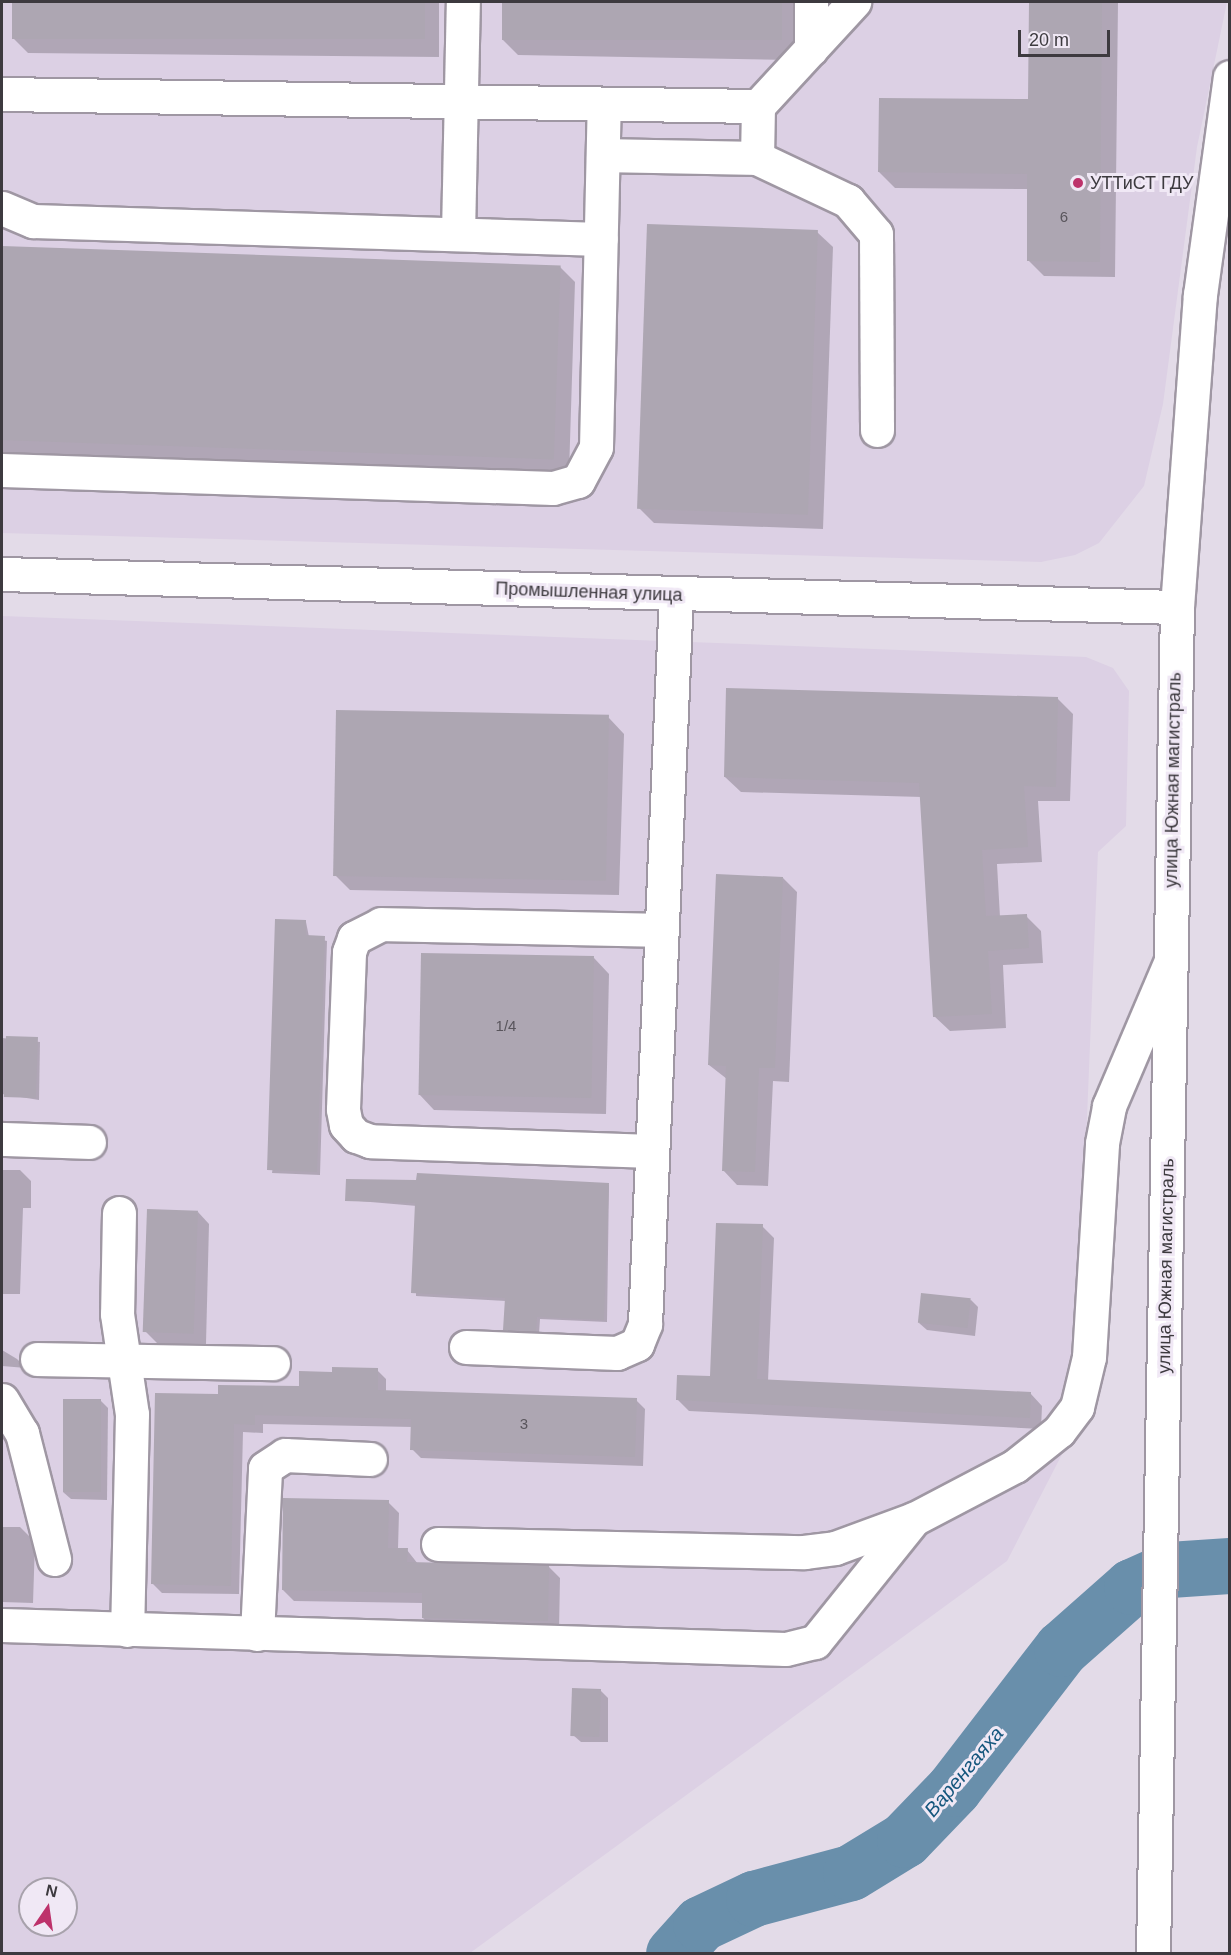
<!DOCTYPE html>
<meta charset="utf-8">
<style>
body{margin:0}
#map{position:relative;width:1231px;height:1955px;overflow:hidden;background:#e3dbe8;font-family:Helvetica,sans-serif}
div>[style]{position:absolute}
.built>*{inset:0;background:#dcd0e4}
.shadow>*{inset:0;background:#0003}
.river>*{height:56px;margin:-28px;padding:0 28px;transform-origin:28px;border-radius:28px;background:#698fab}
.building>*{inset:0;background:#ada6b2;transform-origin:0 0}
.roads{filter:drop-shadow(2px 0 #9f97a3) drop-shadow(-2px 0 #9f97a3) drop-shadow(0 2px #9f97a3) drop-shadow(0 -2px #9f97a3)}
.minor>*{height:33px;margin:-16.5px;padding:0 16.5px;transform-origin:16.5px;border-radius:16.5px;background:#fff}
.major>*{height:33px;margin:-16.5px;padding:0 16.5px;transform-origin:16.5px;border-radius:16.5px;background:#fff}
.highway>*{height:33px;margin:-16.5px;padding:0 16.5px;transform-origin:16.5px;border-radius:16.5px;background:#fff}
.dots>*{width:16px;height:16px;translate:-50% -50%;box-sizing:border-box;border:3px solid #f0e8f5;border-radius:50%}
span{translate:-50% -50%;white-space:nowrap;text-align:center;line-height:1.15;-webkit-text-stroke:6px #f0e8f5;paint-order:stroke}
.number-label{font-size:15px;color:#59555c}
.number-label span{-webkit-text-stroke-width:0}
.poi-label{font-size:18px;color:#3d3a3f}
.left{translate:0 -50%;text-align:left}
.street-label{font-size:18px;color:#3d3a3f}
.water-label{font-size:20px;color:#15567d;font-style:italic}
.frame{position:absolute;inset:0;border:3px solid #3d3a3f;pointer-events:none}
.north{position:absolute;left:18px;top:1877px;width:60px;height:60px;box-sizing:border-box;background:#f0e8f5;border:2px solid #a8a2ac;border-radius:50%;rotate:13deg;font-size:16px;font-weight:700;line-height:24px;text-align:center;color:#3d3a3f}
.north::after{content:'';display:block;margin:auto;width:21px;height:27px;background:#bd326b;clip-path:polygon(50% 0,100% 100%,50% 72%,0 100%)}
.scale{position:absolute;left:1018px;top:30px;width:92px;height:27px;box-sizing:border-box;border:3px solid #3d3a3f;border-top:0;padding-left:8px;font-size:18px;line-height:21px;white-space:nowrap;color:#3d3a3f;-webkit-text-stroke:4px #f0e8f5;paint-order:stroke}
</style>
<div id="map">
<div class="built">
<i style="clip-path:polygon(2px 2px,1227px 2px,1197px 147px,1163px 404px,1144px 486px,1099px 543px,1075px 555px,1041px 562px,2px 533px)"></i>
<i style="clip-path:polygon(evenodd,2px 616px,1086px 657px,1113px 668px,1129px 691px,1126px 826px,1098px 852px,1074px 1431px,1007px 1561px,470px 1953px,2px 1954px,2px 616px,30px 1889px,66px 1889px,66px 1925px,30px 1925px,30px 1889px)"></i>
</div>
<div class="shadow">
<i style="clip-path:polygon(14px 2px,439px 2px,439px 57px,28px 53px,13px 38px)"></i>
<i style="clip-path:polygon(504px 2px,797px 2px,796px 60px,518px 55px,503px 40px)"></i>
<i style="clip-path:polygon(1031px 2px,1118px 2px,1115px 277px,1044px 276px,1028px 260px,1029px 189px,895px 188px,879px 172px,1030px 101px)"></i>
<i style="clip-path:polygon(817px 232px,833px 247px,823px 529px,654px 523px,639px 508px)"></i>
<i style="clip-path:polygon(2px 247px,560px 267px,575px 282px,569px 473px,2px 454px)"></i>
<i style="clip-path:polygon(1058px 699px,1073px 714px,1070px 801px,1038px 801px,1042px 862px,997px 864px,1000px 917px,1026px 916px,1041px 931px,1043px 963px,1003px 965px,1006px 1028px,950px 1031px,934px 1016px,922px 797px,741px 792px,725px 777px)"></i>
<i style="clip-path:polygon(609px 718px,624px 734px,619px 895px,350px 890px,335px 875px)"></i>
<i style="clip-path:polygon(783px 878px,797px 892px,789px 1082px,773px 1081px,768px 1186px,737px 1185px,723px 1170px,727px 1079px,709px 1065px)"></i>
<i style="clip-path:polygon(306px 922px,309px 937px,327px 941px,320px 1175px,272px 1173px)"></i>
<i style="clip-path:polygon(594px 958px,609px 974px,606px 1114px,434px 1110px,419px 1094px)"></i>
<i style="clip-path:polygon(2px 1038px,40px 1042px,39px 1100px,2px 1094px)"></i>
<i style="clip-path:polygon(2px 1170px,20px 1170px,31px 1181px,31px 1208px,23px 1208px,20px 1294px,2px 1294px)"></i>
<i style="clip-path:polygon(609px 1185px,607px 1322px,540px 1319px,539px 1334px,508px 1333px,506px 1301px,416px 1296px,417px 1206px,347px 1200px)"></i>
<i style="clip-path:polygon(198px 1212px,209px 1224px,206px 1344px,157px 1343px,145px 1331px)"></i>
<i style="clip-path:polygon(762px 1226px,774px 1238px,768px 1381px,1031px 1394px,1042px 1406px,1041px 1429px,689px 1411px,678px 1400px,711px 1378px)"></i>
<i style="clip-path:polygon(971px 1300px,978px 1307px,975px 1336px,927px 1330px,919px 1323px)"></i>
<i style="clip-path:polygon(2px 1350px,17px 1359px,26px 1368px,2px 1366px)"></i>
<i style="clip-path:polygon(377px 1370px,386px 1379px,386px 1392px,636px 1400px,645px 1409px,643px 1466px,421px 1458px,412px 1449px,413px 1427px,263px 1424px,263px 1433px,243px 1432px,239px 1594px,162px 1593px,153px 1584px,220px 1396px,300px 1388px,333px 1374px)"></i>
<i style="clip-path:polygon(101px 1401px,108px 1408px,107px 1500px,71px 1499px,63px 1492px)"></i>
<i style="clip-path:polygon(388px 1502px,399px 1513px,398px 1549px,407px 1550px,418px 1564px,549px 1567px,560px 1578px,559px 1631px,434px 1629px,423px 1618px,423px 1603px,294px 1601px,283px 1590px)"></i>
<i style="clip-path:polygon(2px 1527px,20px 1527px,35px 1542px,33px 1603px,2px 1602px)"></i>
<i style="clip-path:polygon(600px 1690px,608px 1698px,608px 1742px,581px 1742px,573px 1735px)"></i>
</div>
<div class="river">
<i style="left:674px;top:1954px;width:40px;rotate:-48deg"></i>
<i style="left:701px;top:1924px;width:59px;rotate:-25.3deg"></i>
<i style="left:754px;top:1899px;width:100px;rotate:-15deg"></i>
<i style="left:851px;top:1873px;width:63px;rotate:-31.4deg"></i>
<i style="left:905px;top:1840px;width:71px;rotate:-46.1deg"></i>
<i style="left:954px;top:1789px;width:177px;rotate:-52.4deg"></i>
<i style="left:1062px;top:1649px;width:94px;rotate:-41.5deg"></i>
<i style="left:1132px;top:1587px;width:42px;rotate:-24.1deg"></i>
<i style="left:1170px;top:1570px;width:60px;rotate:-3.8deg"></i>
</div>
<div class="building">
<i style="left:12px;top:2px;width:413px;height:37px"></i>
<i style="left:502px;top:2px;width:280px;height:38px"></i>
<i style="clip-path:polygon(1029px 2px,1102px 2px,1100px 262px,1027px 261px,1027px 174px,878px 172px,879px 98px,1028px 99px)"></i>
<i style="left:647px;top:224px;width:171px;height:285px;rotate:2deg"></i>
<i style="left:2px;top:246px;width:559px;height:194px;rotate:2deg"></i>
<i style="clip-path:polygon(726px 688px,1058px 697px,1056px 787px,1024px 786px,1028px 847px,982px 850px,986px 916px,1027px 914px,1029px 948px,988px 951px,992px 1014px,933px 1017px,919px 783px,724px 777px)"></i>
<i style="left:336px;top:710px;width:273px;height:166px;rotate:1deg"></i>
<i style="clip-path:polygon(716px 874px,783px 877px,775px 1068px,759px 1068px,755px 1172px,722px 1171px,726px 1066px,708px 1065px)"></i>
<i style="clip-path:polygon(275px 919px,306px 920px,306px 935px,325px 936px,317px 1172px,267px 1170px)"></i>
<i style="left:421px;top:953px;width:173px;height:142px;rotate:1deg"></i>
<i style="left:6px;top:1036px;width:32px;height:61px;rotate:2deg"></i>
<i style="clip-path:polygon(417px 1173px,609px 1183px,604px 1320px,537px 1317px,536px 1331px,503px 1330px,505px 1298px,411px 1293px,415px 1203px,345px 1201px,346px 1179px,416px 1180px)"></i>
<i style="left:147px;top:1209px;width:51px;height:123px;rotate:2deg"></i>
<i style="clip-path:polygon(716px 1223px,763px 1224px,757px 1379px,1031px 1392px,1030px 1418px,676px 1400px,677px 1375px,710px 1376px)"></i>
<i style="left:921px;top:1293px;width:50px;height:30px;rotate:6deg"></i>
<i style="clip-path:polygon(332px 1367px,378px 1368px,378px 1390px,637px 1398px,635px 1457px,410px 1450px,411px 1419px,255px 1415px,255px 1425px,234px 1424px,231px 1586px,151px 1584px,155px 1393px,218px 1394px,218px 1385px,299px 1386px,299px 1371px,332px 1372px)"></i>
<i style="left:63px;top:1399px;width:38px;height:93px"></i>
<i style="clip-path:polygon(283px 1498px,389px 1500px,388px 1548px,408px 1548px,407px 1562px,549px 1565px,548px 1621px,422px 1618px,422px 1593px,282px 1590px)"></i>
<i style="left:572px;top:1688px;width:29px;height:48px;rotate:2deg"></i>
</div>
<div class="roads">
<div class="minor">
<i style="left:811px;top:49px;width:47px;rotate:-90deg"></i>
<i style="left:2px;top:94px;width:756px;rotate:0.91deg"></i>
<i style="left:758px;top:106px;width:142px;rotate:-47.3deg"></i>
<i style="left:758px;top:106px;width:52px;rotate:91.1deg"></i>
<i style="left:757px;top:158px;width:101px;rotate:25.3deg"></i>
<i style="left:848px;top:201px;width:43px;rotate:49.7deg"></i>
<i style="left:876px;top:234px;width:196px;rotate:89.7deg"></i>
<i style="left:603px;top:155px;width:154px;rotate:1.1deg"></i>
<i style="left:2px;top:208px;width:34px;rotate:23deg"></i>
<i style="left:33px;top:221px;width:568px;rotate:1.82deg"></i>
<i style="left:458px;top:234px;width:232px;rotate:-88.8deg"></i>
<i style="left:2px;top:470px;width:551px;rotate:1.87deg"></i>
<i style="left:553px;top:488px;width:26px;rotate:-16deg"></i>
<i style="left:578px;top:481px;width:38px;rotate:-62deg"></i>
<i style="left:596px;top:447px;width:343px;rotate:-88.7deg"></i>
<i style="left:2px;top:1139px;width:87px;rotate:2deg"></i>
<i style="left:652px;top:1151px;width:282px;rotate:-178deg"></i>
<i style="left:370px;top:1141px;width:15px;rotate:-160deg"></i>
<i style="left:356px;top:1136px;width:15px;rotate:-132deg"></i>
<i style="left:346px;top:1125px;width:16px;rotate:-101deg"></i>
<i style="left:343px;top:1109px;width:157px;rotate:-87.8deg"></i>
<i style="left:349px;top:952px;width:15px;rotate:-70deg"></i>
<i style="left:354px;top:938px;width:30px;rotate:-27deg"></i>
<i style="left:381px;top:924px;width:281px;rotate:1.2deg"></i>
<i style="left:119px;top:1213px;width:101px;rotate:91.1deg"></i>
<i style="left:117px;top:1314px;width:101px;rotate:81.5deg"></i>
<i style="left:132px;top:1414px;width:216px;rotate:91.3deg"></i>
<i style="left:466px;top:1347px;width:151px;rotate:2.3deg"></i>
<i style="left:617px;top:1353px;width:22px;rotate:-24deg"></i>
<i style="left:637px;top:1344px;width:22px;rotate:-68deg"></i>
<i style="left:645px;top:1324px;width:731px;rotate:-87.57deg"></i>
<i style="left:37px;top:1359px;width:236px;rotate:1deg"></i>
<i style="left:2px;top:1400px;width:39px;rotate:59deg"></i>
<i style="left:22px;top:1433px;width:130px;rotate:75.7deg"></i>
<i style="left:438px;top:1544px;width:366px;rotate:1.3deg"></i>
<i style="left:804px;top:1552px;width:31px;rotate:-7deg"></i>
<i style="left:835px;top:1548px;width:84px;rotate:-20.2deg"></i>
<i style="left:2px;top:1625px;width:784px;rotate:1.75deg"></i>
<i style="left:786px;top:1649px;width:30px;rotate:-14deg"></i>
<i style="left:815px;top:1642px;width:158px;rotate:-51.2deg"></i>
<i style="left:914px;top:1519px;width:114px;rotate:-27.7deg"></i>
<i style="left:1015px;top:1466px;width:56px;rotate:-38.5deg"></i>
<i style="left:1059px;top:1431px;width:30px;rotate:-53deg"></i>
<i style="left:1077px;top:1407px;width:51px;rotate:-76.5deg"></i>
<i style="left:1089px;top:1357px;width:214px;rotate:-86.5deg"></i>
<i style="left:1102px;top:1143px;width:38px;rotate:-79deg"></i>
<i style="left:1109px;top:1106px;width:155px;rotate:-66.9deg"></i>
<i style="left:257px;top:1634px;width:166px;rotate:-87.2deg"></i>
<i style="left:265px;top:1468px;width:24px;rotate:-33deg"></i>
<i style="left:285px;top:1455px;width:85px;rotate:2.7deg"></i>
</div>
<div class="major">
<i style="left:2px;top:574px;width:1175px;rotate:1.61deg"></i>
</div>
<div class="highway">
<i style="left:1153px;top:1954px;width:1347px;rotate:-88.98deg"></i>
<i style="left:1177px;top:607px;width:313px;rotate:-85.8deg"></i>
<i style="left:1200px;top:295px;width:220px;rotate:-82.2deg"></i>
</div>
</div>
<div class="dots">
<i style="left:1078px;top:183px;background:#bd326b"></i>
</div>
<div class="number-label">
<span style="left:1064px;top:217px">6</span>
<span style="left:506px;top:1026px">1/4</span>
<span style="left:524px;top:1424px">3</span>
</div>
<div class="poi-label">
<span class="left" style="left:1090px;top:183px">УТТиСТ ГДУ</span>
</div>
<div class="street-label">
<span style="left:589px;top:592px;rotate:2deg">Промышленная улица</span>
<span style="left:1173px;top:780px;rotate:-89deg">улица Южная магистраль</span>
<span style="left:1166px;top:1266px;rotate:-89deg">улица Южная магистраль</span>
</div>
<div class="water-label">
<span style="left:964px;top:1772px;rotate:-50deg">Варенгаяха</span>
</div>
<div class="frame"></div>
<div class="north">N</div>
<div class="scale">20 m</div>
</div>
